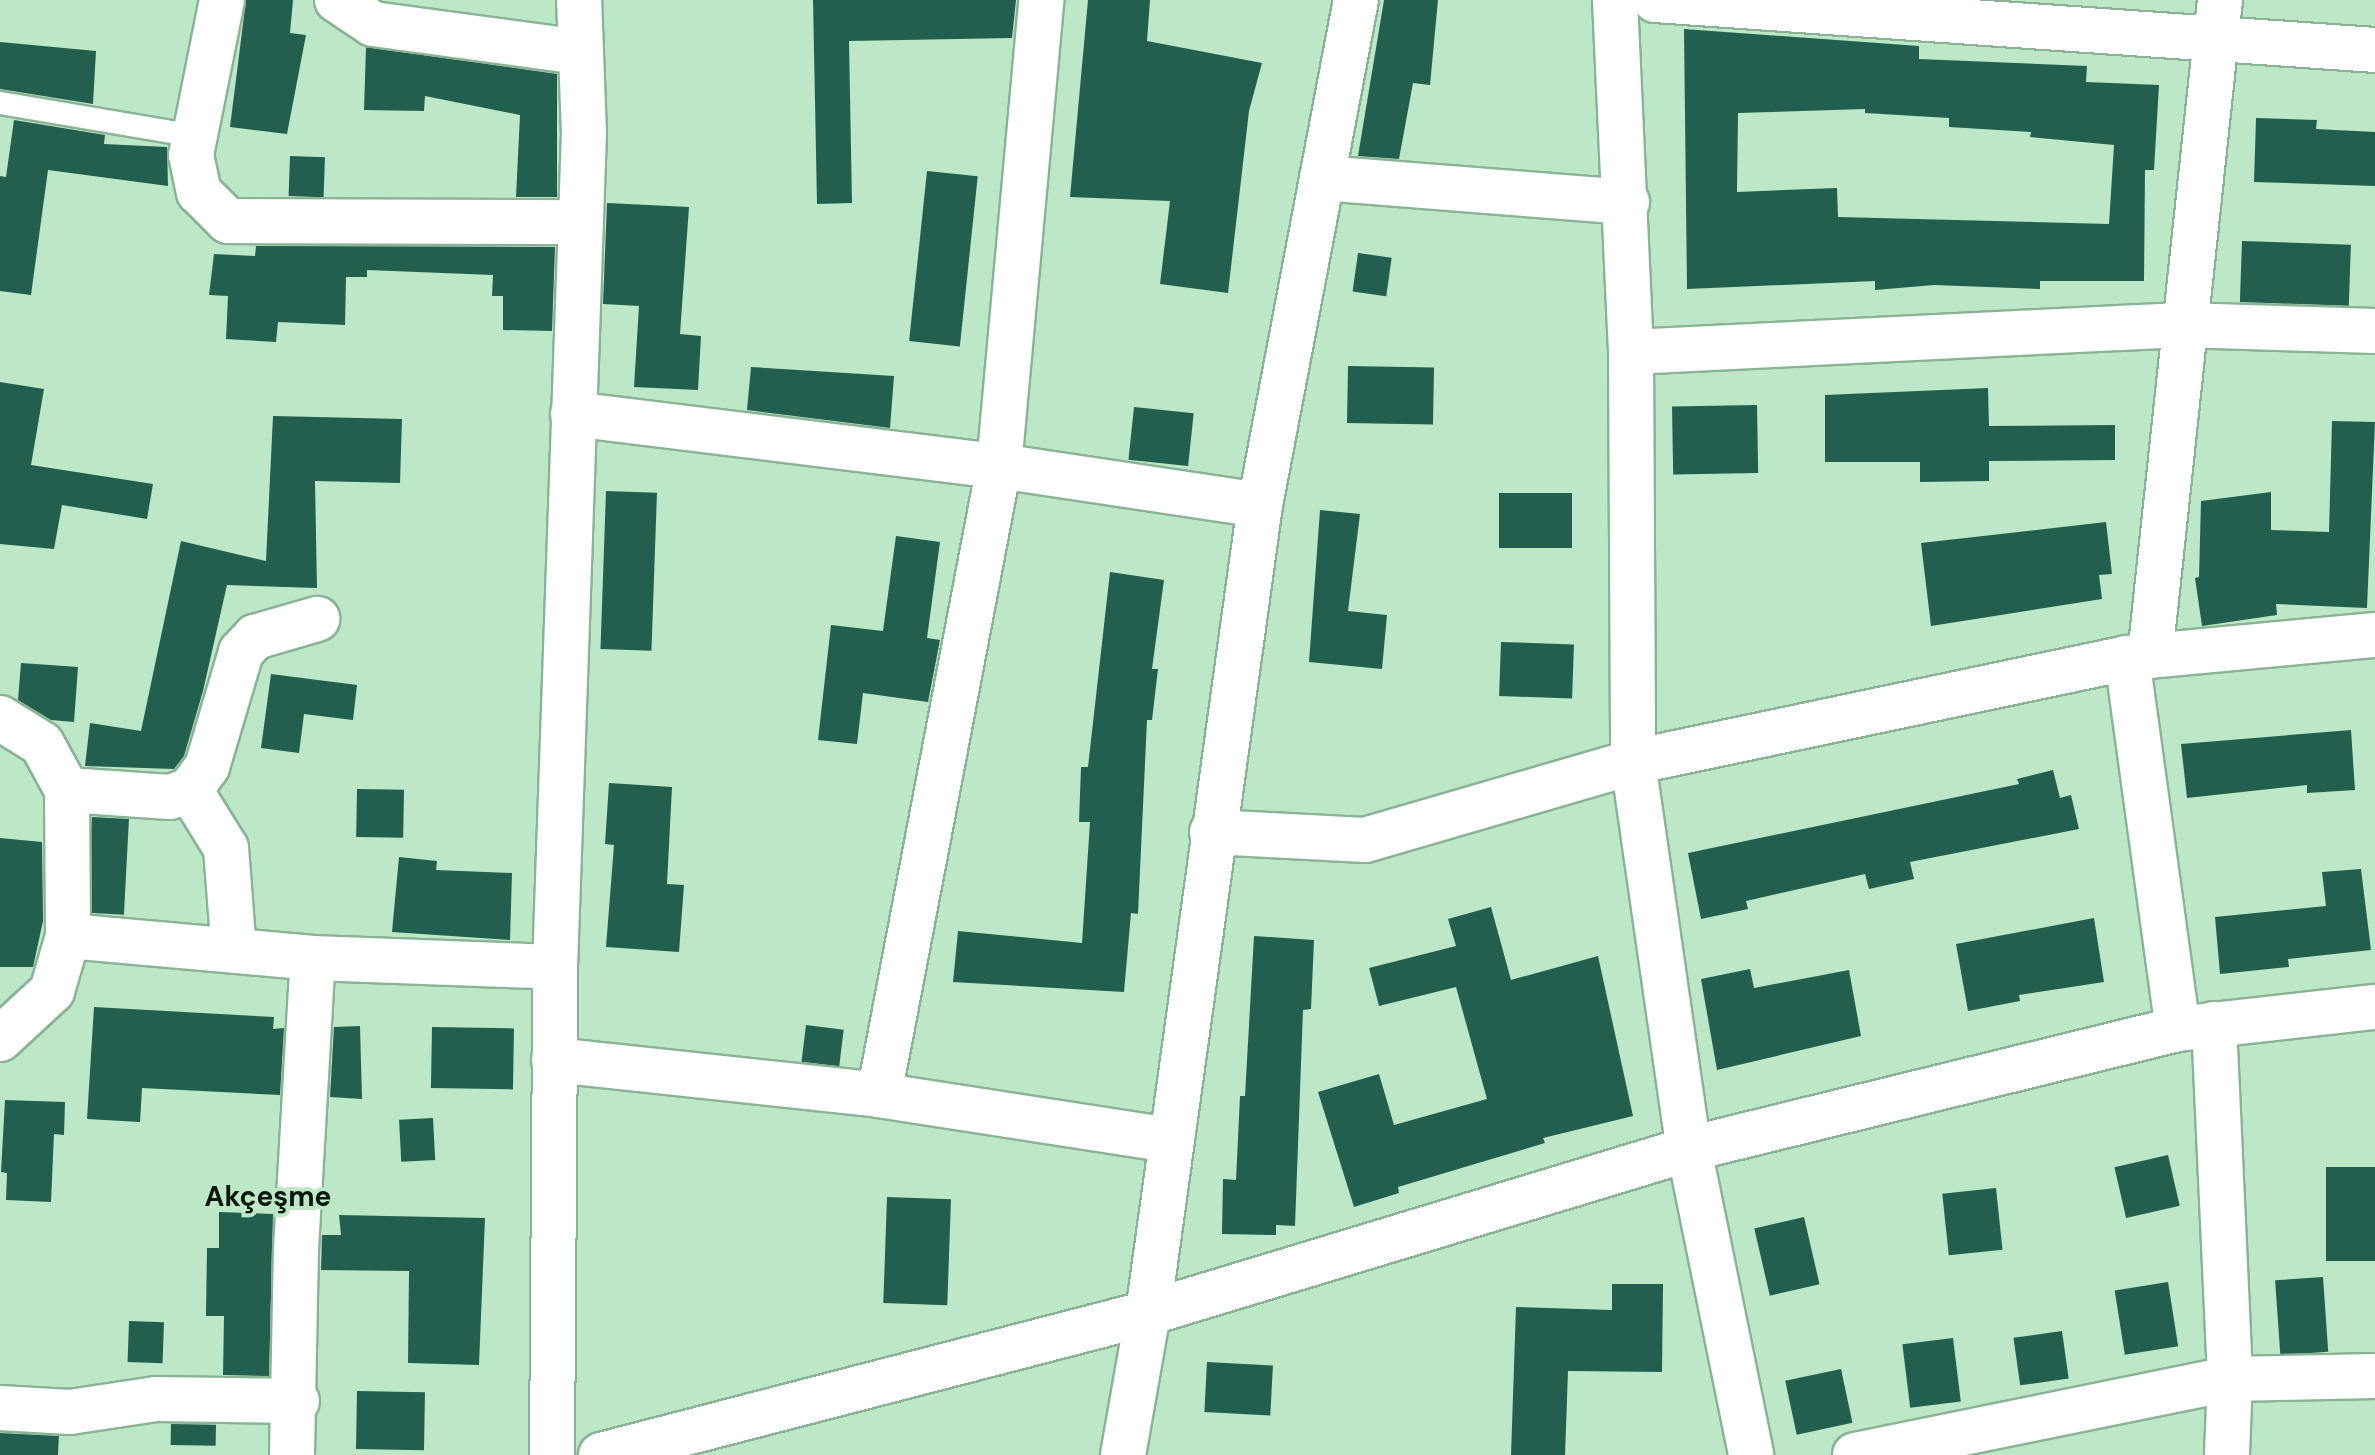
<!DOCTYPE html>
<meta charset="utf-8">
<style>
body{margin:0}
#map{position:relative;width:2375px;height:1455px;overflow:hidden;background:#bce8c7;font-family:"DM Sans",sans-serif}
div>[style]{position:absolute}
.building>*{inset:0;background:#235f4f;transform-origin:0 0}
.roads{filter:drop-shadow(2px 0 #89b394) drop-shadow(-2px 0 #89b394) drop-shadow(0 2px #89b394) drop-shadow(0 -2px #89b394)}
.lane>*{height:22px;margin:-11px;padding:0 11px;transform-origin:11px;border-radius:11px;background:#fff}
.street>*{height:44px;margin:-22px;padding:0 22px;transform-origin:22px;border-radius:22px;background:#fff}
.secondary>*{height:44px;margin:-22px;padding:0 22px;transform-origin:22px;border-radius:22px;background:#fff}
span{translate:-50% -50%;white-space:nowrap;text-align:center;line-height:1.15;-webkit-text-stroke:8px #bce8c7;paint-order:stroke}
.district-label{font-size:28px;color:#07170c;font-weight:700}
</style>
<div id="map">
<div class="building">
<i style="clip-path:polygon(246px 0,293px 0,290px 33px,306px 35px,287px 134px,230px 127px)"></i>
<i style="clip-path:polygon(813px 0,1016px 0,1012px 38px,849px 41px,852px 203px,817px 204px)"></i>
<i style="clip-path:polygon(1088px 0,1150px 0,1147px 41px,1262px 63px,1249px 111px,1228px 293px,1160px 284px,1170px 201px,1070px 197px)"></i>
<i style="clip-path:polygon(1384px 0,1438px 0,1430px 85px,1413px 83px,1399px 159px,1358px 156px)"></i>
<i style="clip-path:polygon(evenodd,1684px 29px,1919px 46px,1919px 59px,2087px 66px,2086px 82px,2159px 85px,2154px 170px,2145px 170px,2144px 281px,2040px 281px,2040px 289px,1934px 285px,1875px 290px,1875px 281px,1687px 289px,1684px 29px,1865px 109px,1865px 113px,1949px 118px,1949px 127px,2031px 132px,2030px 137px,2114px 145px,2109px 224px,1838px 217px,1837px 188px,1737px 192px,1738px 113px,1865px 109px)"></i>
<i style="clip-path:polygon(0 42px,96px 51px,93px 104px,0 89px)"></i>
<i style="clip-path:polygon(366px 47px,557px 74px,557px 197px,516px 197px,520px 115px,425px 96px,424px 111px,364px 110px)"></i>
<i style="clip-path:polygon(2256px 118px,2317px 120px,2316px 129px,2375px 132px,2375px 186px,2254px 182px)"></i>
<i style="clip-path:polygon(14px 120px,105px 135px,104px 144px,167px 147px,168px 186px,48px 170px,31px 295px,0 291px,0 176px,6px 177px)"></i>
<i style="left:290px;top:156px;width:35px;height:40px;rotate:2deg"></i>
<i style="left:927px;top:171px;width:51px;height:171px;rotate:6deg"></i>
<i style="clip-path:polygon(607px 203px,689px 207px,680px 334px,701px 336px,698px 390px,634px 387px,639px 306px,603px 304px)"></i>
<i style="left:2242px;top:241px;width:109px;height:61px;rotate:2deg"></i>
<i style="clip-path:polygon(256px 246px,555px 247px,552px 331px,503px 330px,503px 296px,492px 296px,493px 275px,367px 270px,367px 277px,346px 277px,345px 325px,278px 322px,276px 342px,226px 339px,228px 296px,209px 295px,214px 254px,255px 256px)"></i>
<i style="left:1358px;top:253px;width:34px;height:39px;rotate:8deg"></i>
<i style="left:1348px;top:366px;width:86px;height:57px;rotate:1deg"></i>
<i style="clip-path:polygon(751px 367px,894px 376px,890px 428px,747px 410px)"></i>
<i style="clip-path:polygon(0 382px,44px 389px,31px 465px,153px 484px,147px 519px,62px 505px,54px 549px,0 544px)"></i>
<i style="clip-path:polygon(1988px 388px,1989px 426px,2115px 425px,2115px 460px,1989px 461px,1989px 481px,1920px 482px,1920px 462px,1825px 462px,1825px 395px)"></i>
<i style="left:1757px;top:405px;width:68px;height:85px;rotate:89deg"></i>
<i style="left:1134px;top:407px;width:60px;height:53px;rotate:6deg"></i>
<i style="clip-path:polygon(273px 416px,402px 419px,400px 483px,315px 481px,317px 588px,227px 585px,203px 691px,184px 756px,174px 769px,85px 766px,90px 723px,141px 731px,181px 541px,266px 561px)"></i>
<i style="clip-path:polygon(2332px 421px,2375px 422px,2367px 608px,2276px 604px,2277px 615px,2202px 626px,2195px 578px,2199px 577px,2201px 501px,2271px 492px,2271px 530px,2329px 532px)"></i>
<i style="left:606px;top:491px;width:51px;height:158px;rotate:2deg"></i>
<i style="left:1499px;top:493px;width:73px;height:55px"></i>
<i style="clip-path:polygon(1320px 510px,1360px 514px,1348px 611px,1387px 615px,1382px 669px,1309px 662px)"></i>
<i style="clip-path:polygon(2106px 522px,2112px 574px,2099px 575px,2102px 599px,1931px 626px,1921px 543px)"></i>
<i style="clip-path:polygon(896px 536px,940px 542px,927px 638px,940px 640px,928px 702px,863px 693px,857px 744px,818px 740px,831px 625px,883px 631px)"></i>
<i style="clip-path:polygon(1110px 572px,1164px 580px,1152px 669px,1158px 669px,1152px 720px,1147px 720px,1138px 914px,1131px 913px,1124px 992px,953px 982px,958px 931px,1082px 943px,1090px 822px,1079px 822px,1081px 767px,1088px 767px)"></i>
<i style="left:1501px;top:642px;width:73px;height:54px;rotate:2deg"></i>
<i style="clip-path:polygon(21px 663px,78px 667px,74px 722px,51px 720px,18px 700px)"></i>
<i style="clip-path:polygon(271px 674px,357px 685px,353px 720px,304px 714px,299px 753px,261px 748px)"></i>
<i style="clip-path:polygon(2351px 730px,2355px 790px,2307px 793px,2307px 785px,2187px 798px,2181px 744px)"></i>
<i style="clip-path:polygon(2053px 770px,2060px 798px,2071px 795px,2079px 829px,1910px 862px,1914px 879px,1869px 889px,1865px 874px,1746px 901px,1748px 909px,1701px 919px,1688px 853px,2019px 784px,2017px 779px)"></i>
<i style="clip-path:polygon(609px 783px,672px 787px,667px 884px,684px 885px,679px 952px,606px 947px,614px 845px,605px 844px)"></i>
<i style="left:357px;top:789px;width:47px;height:48px;rotate:1deg"></i>
<i style="left:92px;top:817px;width:37px;height:96px;rotate:3deg"></i>
<i style="clip-path:polygon(0 838px,42px 842px,43px 921px,33px 967px,0 967px)"></i>
<i style="clip-path:polygon(399px 857px,437px 861px,436px 870px,512px 873px,510px 940px,392px 932px)"></i>
<i style="clip-path:polygon(2361px 869px,2371px 950px,2288px 959px,2289px 967px,2220px 974px,2215px 917px,2326px 906px,2322px 872px)"></i>
<i style="clip-path:polygon(1491px 907px,1511px 980px,1598px 956px,1633px 1116px,1543px 1138px,1545px 1143px,1398px 1187px,1399px 1193px,1354px 1207px,1318px 1092px,1379px 1074px,1394px 1125px,1487px 1099px,1456px 987px,1379px 1006px,1369px 968px,1456px 946px,1448px 919px)"></i>
<i style="clip-path:polygon(2094px 918px,2104px 982px,2019px 995px,2020px 1001px,1968px 1011px,1956px 944px)"></i>
<i style="clip-path:polygon(1254px 936px,1314px 940px,1311px 1009px,1303px 1010px,1295px 1226px,1276px 1225px,1276px 1235px,1222px 1234px,1223px 1179px,1236px 1180px,1240px 1096px,1245px 1096px)"></i>
<i style="clip-path:polygon(1750px 969px,1754px 988px,1849px 970px,1861px 1036px,1717px 1070px,1701px 979px)"></i>
<i style="clip-path:polygon(94px 1007px,274px 1017px,273px 1029px,284px 1028px,280px 1095px,142px 1088px,140px 1122px,87px 1119px)"></i>
<i style="left:806px;top:1025px;width:38px;height:37px;rotate:7deg"></i>
<i style="clip-path:polygon(360px 1026px,362px 1099px,330px 1097px,334px 1027px)"></i>
<i style="left:432px;top:1027px;width:82px;height:61px;rotate:1deg"></i>
<i style="clip-path:polygon(5px 1100px,65px 1102px,64px 1135px,54px 1134px,51px 1202px,6px 1200px,7px 1173px,1px 1172px)"></i>
<i style="left:433px;top:1118px;width:42px;height:34px;rotate:87deg"></i>
<i style="left:2168px;top:1155px;width:52px;height:55px;rotate:77deg"></i>
<i style="left:2375px;top:1167px;width:94px;height:49px;rotate:90deg"></i>
<i style="left:1996px;top:1188px;width:62px;height:54px;rotate:84deg"></i>
<i style="left:887px;top:1197px;width:64px;height:106px;rotate:2deg"></i>
<i style="clip-path:polygon(219px 1212px,273px 1214px,269px 1376px,223px 1375px,224px 1316px,206px 1316px,207px 1248px,219px 1248px)"></i>
<i style="clip-path:polygon(339px 1215px,485px 1218px,479px 1365px,408px 1363px,409px 1271px,321px 1270px,322px 1235px,341px 1235px)"></i>
<i style="left:1804px;top:1217px;width:69px;height:51px;rotate:77deg"></i>
<i style="left:2323px;top:1277px;width:75px;height:48px;rotate:86deg"></i>
<i style="left:2168px;top:1282px;width:65px;height:54px;rotate:81deg"></i>
<i style="clip-path:polygon(1612px 1284px,1663px 1284px,1662px 1372px,1568px 1371px,1565px 1455px,1511px 1455px,1516px 1307px,1612px 1310px)"></i>
<i style="left:129px;top:1321px;width:35px;height:41px;rotate:2deg"></i>
<i style="left:2062px;top:1331px;width:48px;height:49px;rotate:82deg"></i>
<i style="left:1953px;top:1338px;width:64px;height:51px;rotate:83deg"></i>
<i style="left:1207px;top:1362px;width:66px;height:50px;rotate:3deg"></i>
<i style="left:1841px;top:1369px;width:55px;height:57px;rotate:78deg"></i>
<i style="left:357px;top:1391px;width:68px;height:58px;rotate:1deg"></i>
<i style="left:171px;top:1424px;width:45px;height:21px;rotate:1deg"></i>
<i style="left:0;top:1433px;width:59px;height:22px;rotate:3deg"></i>
</div>
<div class="roads">
<div class="lane">
<i style="left:0;top:103px;width:198px;rotate:9.6deg"></i>
</div>
<div class="street">
<i style="left:222px;top:0;width:158px;rotate:101.3deg"></i>
<i style="left:191px;top:155px;width:38px;rotate:78deg"></i>
<i style="left:199px;top:192px;width:41px;rotate:45deg"></i>
<i style="left:228px;top:221px;width:353px;rotate:0.2deg"></i>
<i style="left:337px;top:0;width:43px;rotate:33.7deg"></i>
<i style="left:373px;top:24px;width:210px;rotate:7.7deg"></i>
<i style="left:1615px;top:0;width:352px;rotate:87.4deg"></i>
<i style="left:1631px;top:352px;width:410px;rotate:89.7deg"></i>
<i style="left:1633px;top:762px;width:391px;rotate:81.8deg"></i>
<i style="left:1689px;top:1149px;width:312px;rotate:78.5deg"></i>
<i style="left:1655px;top:0;width:722px;rotate:3.97deg"></i>
<i style="left:1322px;top:178px;width:306px;rotate:4.5deg"></i>
<i style="left:1631px;top:352px;width:552px;rotate:-2.81deg"></i>
<i style="left:2182px;top:325px;width:193px;rotate:1.8deg"></i>
<i style="left:573px;top:414px;width:429px;rotate:7deg"></i>
<i style="left:999px;top:466px;width:264px;rotate:8.5deg"></i>
<i style="left:2150px;top:656px;width:660px;rotate:-83.91deg"></i>
<i style="left:2127px;top:658px;width:374px;rotate:82.2deg"></i>
<i style="left:0;top:718px;width:49px;rotate:31.8deg"></i>
<i style="left:42px;top:744px;width:52px;rotate:61.5deg"></i>
<i style="left:67px;top:790px;width:146px;rotate:89.6deg"></i>
<i style="left:67px;top:790px;width:103px;rotate:3.9deg"></i>
<i style="left:170px;top:797px;width:21px;rotate:-19deg"></i>
<i style="left:190px;top:790px;width:29px;rotate:-54deg"></i>
<i style="left:207px;top:767px;width:120px;rotate:-73.5deg"></i>
<i style="left:241px;top:652px;width:21px;rotate:-47deg"></i>
<i style="left:255px;top:637px;width:65px;rotate:-16.2deg"></i>
<i style="left:190px;top:790px;width:68px;rotate:58.2deg"></i>
<i style="left:226px;top:848px;width:103px;rotate:85.6deg"></i>
<i style="left:1212px;top:832px;width:153px;rotate:3deg"></i>
<i style="left:1365px;top:840px;width:279px;rotate:-16.2deg"></i>
<i style="left:1633px;top:762px;width:505px;rotate:-11.89deg"></i>
<i style="left:2127px;top:658px;width:249px;rotate:-5.3deg"></i>
<i style="left:2214px;top:1024px;width:355px;rotate:87.4deg"></i>
<i style="left:2230px;top:1379px;width:76px;rotate:92.3deg"></i>
<i style="left:0;top:1039px;width:71px;rotate:-42.7deg"></i>
<i style="left:52px;top:991px;width:57px;rotate:-73.8deg"></i>
<i style="left:68px;top:936px;width:246px;rotate:5.1deg"></i>
<i style="left:313px;top:958px;width:242px;rotate:2.1deg"></i>
<i style="left:554px;top:1060px;width:327px;rotate:6.1deg"></i>
<i style="left:879px;top:1095px;width:295px;rotate:8.8deg"></i>
<i style="left:879px;top:1095px;width:640px;rotate:-79.2deg"></i>
<i style="left:999px;top:466px;width:468px;rotate:-84.8deg"></i>
<i style="left:0;top:1408px;width:70px;rotate:3.3deg"></i>
<i style="left:70px;top:1412px;width:87px;rotate:-8.6deg"></i>
<i style="left:156px;top:1399px;width:141px;rotate:0.8deg"></i>
<i style="left:292px;top:1455px;width:206px;rotate:-88.9deg"></i>
<i style="left:296px;top:1249px;width:291px;rotate:-86.7deg"></i>
<i style="left:552px;top:1455px;width:488px;rotate:-89.6deg"></i>
<i style="left:555px;top:967px;width:834px;rotate:-88.01deg"></i>
<i style="left:584px;top:134px;width:134px;rotate:-92.1deg"></i>
<i style="left:1855px;top:1455px;width:383px;rotate:-11.5deg"></i>
<i style="left:2230px;top:1379px;width:145px;rotate:-1.2deg"></i>
</div>
<div class="secondary">
<i style="left:601px;top:1455px;width:565px;rotate:-14.55deg"></i>
<i style="left:1148px;top:1313px;width:565px;rotate:-16.86deg"></i>
<i style="left:1689px;top:1149px;width:504px;rotate:-13.79deg"></i>
<i style="left:2178px;top:1029px;width:198px;rotate:-6.4deg"></i>
<i style="left:1123px;top:1455px;width:144px;rotate:-80deg"></i>
<i style="left:1148px;top:1313px;width:816px;rotate:-82.11deg"></i>
<i style="left:1260px;top:505px;width:514px;rotate:-79.24deg"></i>
</div>
</div>
<div class="district-label">
<span style="left:268px;top:1197px">Akçeşme</span>
</div>
</div>
